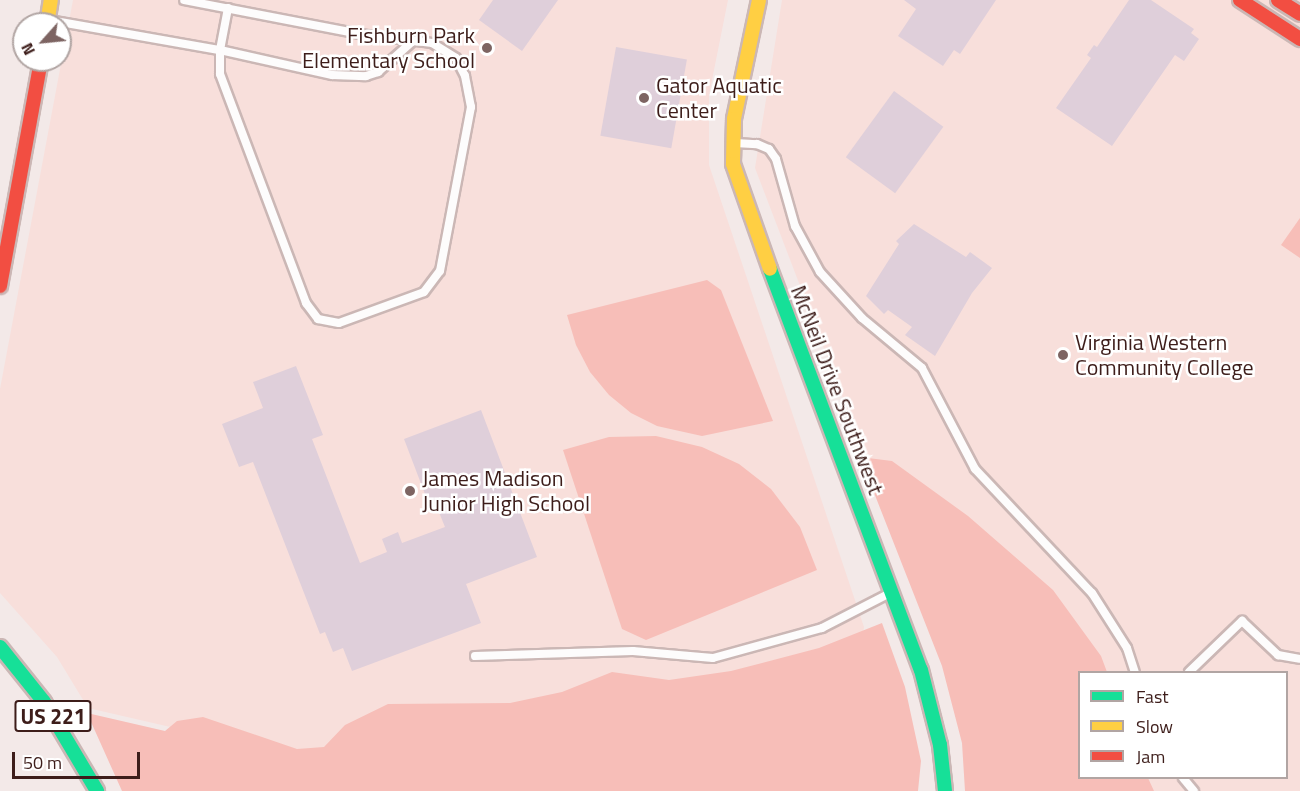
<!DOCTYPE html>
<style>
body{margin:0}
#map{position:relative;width:1300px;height:791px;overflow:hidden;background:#f3e9e8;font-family:"Titillium Web",sans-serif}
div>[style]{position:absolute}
.built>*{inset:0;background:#f8dfdb}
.green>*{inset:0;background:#f7beb8}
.building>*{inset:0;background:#dfcfda;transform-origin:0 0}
.roads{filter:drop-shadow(2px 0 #cbb7b5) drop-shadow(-2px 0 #cbb7b5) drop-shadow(0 2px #cbb7b5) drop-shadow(0 -2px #cbb7b5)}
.lane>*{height:8px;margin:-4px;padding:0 4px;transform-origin:4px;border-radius:4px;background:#fdfcfc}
.fast>*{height:14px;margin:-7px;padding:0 7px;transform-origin:7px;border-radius:7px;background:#16e098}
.slow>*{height:14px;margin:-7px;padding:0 7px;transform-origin:7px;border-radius:7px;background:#ffcf43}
.jam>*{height:14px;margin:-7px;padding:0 7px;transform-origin:7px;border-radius:7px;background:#f24e42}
.dots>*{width:16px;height:16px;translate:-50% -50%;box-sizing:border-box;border:3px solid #fff;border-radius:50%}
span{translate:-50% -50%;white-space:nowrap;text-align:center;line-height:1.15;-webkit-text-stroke:5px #fff;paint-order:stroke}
.shield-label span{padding:2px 4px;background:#fff;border:2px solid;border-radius:4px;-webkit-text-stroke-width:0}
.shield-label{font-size:21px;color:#3d1d1a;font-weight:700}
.poi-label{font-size:22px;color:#3d1d1a}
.right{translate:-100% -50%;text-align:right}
.left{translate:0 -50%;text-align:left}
.street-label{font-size:22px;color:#3d1d1a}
.legend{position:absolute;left:1078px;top:671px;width:210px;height:108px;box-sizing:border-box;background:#fff;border:2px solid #b1a5a3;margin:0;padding:8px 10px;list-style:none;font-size:18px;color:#3d1d1a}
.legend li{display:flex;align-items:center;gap:12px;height:30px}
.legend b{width:30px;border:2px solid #b1a5a3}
.north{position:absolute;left:12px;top:12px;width:60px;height:60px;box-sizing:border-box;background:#fff;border:2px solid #b1a5a3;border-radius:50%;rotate:243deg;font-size:16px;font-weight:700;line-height:24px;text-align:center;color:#3d1d1a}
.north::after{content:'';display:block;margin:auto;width:21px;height:27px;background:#7d6462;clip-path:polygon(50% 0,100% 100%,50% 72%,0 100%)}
.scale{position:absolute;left:12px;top:752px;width:128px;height:27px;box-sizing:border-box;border:3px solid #3d1d1a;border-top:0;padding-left:8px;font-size:18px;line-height:21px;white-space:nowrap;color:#3d1d1a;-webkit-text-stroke:4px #fff;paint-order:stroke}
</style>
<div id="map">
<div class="built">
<i style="clip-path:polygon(73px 0,728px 0,709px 95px,709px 165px,864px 627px,839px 791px,449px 791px,88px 708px,57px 657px,0 593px,0 389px)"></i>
<i style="clip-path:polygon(evenodd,782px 0,1300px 0,1300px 791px,1071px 791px,898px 542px,755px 168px,782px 0,1080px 672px,1286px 672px,1286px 778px,1080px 778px,1080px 672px)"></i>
</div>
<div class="green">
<i style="clip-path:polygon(1300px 218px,1300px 258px,1281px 245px)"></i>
<i style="clip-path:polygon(707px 280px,721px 290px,773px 421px,702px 436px,657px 426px,631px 413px,609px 395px,590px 372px,576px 345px,567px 315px)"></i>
<i style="clip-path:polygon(656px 436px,702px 447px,739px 464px,771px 489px,800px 527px,817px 570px,646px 640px,622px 629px,563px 450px,609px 437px)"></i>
<i style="clip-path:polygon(860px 457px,892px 461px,968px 516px,1053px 590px,1101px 656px,1107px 672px,1080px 672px,1080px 778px,1148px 778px,1154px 791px,965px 791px,962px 743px,942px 666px)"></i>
<i style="clip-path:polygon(882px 623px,905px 687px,921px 761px,918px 791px,122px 791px,87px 713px,165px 731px,177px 721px,203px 717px,297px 749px,324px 747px,345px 725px,388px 704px,510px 703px,562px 692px,612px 672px,669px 680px,731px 671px,819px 648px)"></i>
</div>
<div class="building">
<i style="clip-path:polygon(493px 0,558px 0,522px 51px,479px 20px)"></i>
<i style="clip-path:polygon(904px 0,996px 0,960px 54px,954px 50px,943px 66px,898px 36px,916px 9px)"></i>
<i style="clip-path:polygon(1129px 0,1151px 0,1194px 29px,1191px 33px,1199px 39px,1184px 61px,1175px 55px,1112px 146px,1056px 108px,1091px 58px,1087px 55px,1094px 45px,1097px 47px)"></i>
<i style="left:616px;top:47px;width:72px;height:90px;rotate:10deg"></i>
<i style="left:894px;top:91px;width:61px;height:82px;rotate:36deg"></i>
<i style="clip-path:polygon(914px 224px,966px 257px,970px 252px,992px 268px,972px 293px,935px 356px,905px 335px,912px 327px,888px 310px,884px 314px,866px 296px,899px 244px,896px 241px)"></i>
<i style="clip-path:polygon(296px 366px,323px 435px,312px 439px,360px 563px,387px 552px,382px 539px,398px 532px,402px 543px,445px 527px,434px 500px,428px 502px,404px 439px,481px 410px,537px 557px,466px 584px,481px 623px,352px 671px,343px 648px,333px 652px,325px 632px,320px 634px,253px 462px,239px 467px,222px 424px,263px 408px,253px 382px)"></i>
</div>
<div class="roads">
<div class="lane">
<i style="left:228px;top:8px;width:43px;rotate:100.8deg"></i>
<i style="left:220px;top:50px;width:115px;rotate:12.6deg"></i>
<i style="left:332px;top:75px;width:34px;rotate:2deg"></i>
<i style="left:366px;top:76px;width:13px;rotate:-18deg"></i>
<i style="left:378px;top:72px;width:47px;rotate:-41.5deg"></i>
<i style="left:49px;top:20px;width:174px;rotate:10deg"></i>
<i style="left:220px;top:50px;width:24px;rotate:90deg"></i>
<i style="left:220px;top:74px;width:245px;rotate:69.4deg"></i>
<i style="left:306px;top:303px;width:20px;rotate:53deg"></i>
<i style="left:318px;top:319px;width:21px;rotate:11deg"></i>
<i style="left:339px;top:323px;width:90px;rotate:-20deg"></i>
<i style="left:424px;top:292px;width:26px;rotate:-53deg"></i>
<i style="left:440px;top:271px;width:167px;rotate:-79.3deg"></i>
<i style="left:471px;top:107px;width:32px;rotate:-101deg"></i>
<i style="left:465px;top:76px;width:20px;rotate:-117deg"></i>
<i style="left:456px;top:58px;width:28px;rotate:-148deg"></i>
<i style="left:432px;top:43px;width:73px;rotate:-172.9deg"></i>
<i style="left:360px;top:34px;width:179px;rotate:-169.1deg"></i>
<i style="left:735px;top:143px;width:22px;rotate:3deg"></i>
<i style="left:757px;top:144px;width:13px;rotate:23deg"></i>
<i style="left:769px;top:149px;width:12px;rotate:55deg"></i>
<i style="left:776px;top:159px;width:70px;rotate:74.2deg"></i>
<i style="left:795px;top:226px;width:52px;rotate:61.5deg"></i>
<i style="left:820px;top:272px;width:62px;rotate:47.6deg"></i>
<i style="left:862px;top:318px;width:78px;rotate:39.8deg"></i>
<i style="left:922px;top:368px;width:114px;rotate:62.3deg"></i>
<i style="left:975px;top:469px;width:170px;rotate:46.7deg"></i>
<i style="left:1092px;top:593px;width:65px;rotate:57.5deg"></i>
<i style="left:1127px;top:648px;width:25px;rotate:72deg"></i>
<i style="left:475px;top:656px;width:158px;rotate:-1.8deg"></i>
<i style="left:633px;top:651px;width:80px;rotate:5deg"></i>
<i style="left:713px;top:658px;width:113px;rotate:-15.4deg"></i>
<i style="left:822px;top:628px;width:76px;rotate:-27.2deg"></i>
<i style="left:1189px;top:672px;width:74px;rotate:-43.9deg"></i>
<i style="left:1242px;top:621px;width:50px;rotate:43.4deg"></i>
<i style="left:1278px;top:655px;width:22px;rotate:10deg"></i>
<i style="left:1183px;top:778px;width:17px;rotate:50deg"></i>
</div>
<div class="fast">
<i style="left:770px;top:269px;width:428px;rotate:69.4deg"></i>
<i style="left:921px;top:670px;width:77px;rotate:75.8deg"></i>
<i style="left:940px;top:745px;width:46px;rotate:83.8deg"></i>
<i style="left:0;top:647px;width:70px;rotate:51.3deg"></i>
<i style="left:44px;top:702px;width:104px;rotate:59.2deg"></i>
</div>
<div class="slow">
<i style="left:759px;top:0;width:122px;rotate:101.9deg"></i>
<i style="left:734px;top:119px;width:45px;rotate:91.3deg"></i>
<i style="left:733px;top:164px;width:111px;rotate:70.6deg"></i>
<i style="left:47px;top:24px;width:24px;rotate:-81deg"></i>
</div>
<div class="jam">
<i style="left:1240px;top:0;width:72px;rotate:33deg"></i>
<i style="left:1278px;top:0;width:26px;rotate:32deg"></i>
<i style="left:0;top:286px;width:230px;rotate:-79.7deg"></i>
</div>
</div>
<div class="dots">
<i style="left:487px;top:48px;background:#7d6462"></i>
<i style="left:644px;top:98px;background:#7d6462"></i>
<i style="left:1063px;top:355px;background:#7d6462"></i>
<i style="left:410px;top:491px;background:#7d6462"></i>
</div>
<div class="shield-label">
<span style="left:53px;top:716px">US 221</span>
</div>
<div class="poi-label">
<span class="right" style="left:475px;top:48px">Fishburn Park<br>Elementary School</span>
<span class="left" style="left:656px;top:98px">Gator Aquatic<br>Center</span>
<span class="left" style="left:1075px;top:355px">Virginia Western<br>Community College</span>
<span class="left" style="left:422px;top:491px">James Madison<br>Junior High School</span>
</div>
<div class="street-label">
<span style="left:837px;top:390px;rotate:69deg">McNeil Drive Southwest</span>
</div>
<ul class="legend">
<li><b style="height:8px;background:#16e098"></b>Fast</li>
<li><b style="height:8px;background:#ffcf43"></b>Slow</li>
<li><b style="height:8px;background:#f24e42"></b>Jam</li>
</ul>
<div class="north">N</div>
<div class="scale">50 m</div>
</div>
